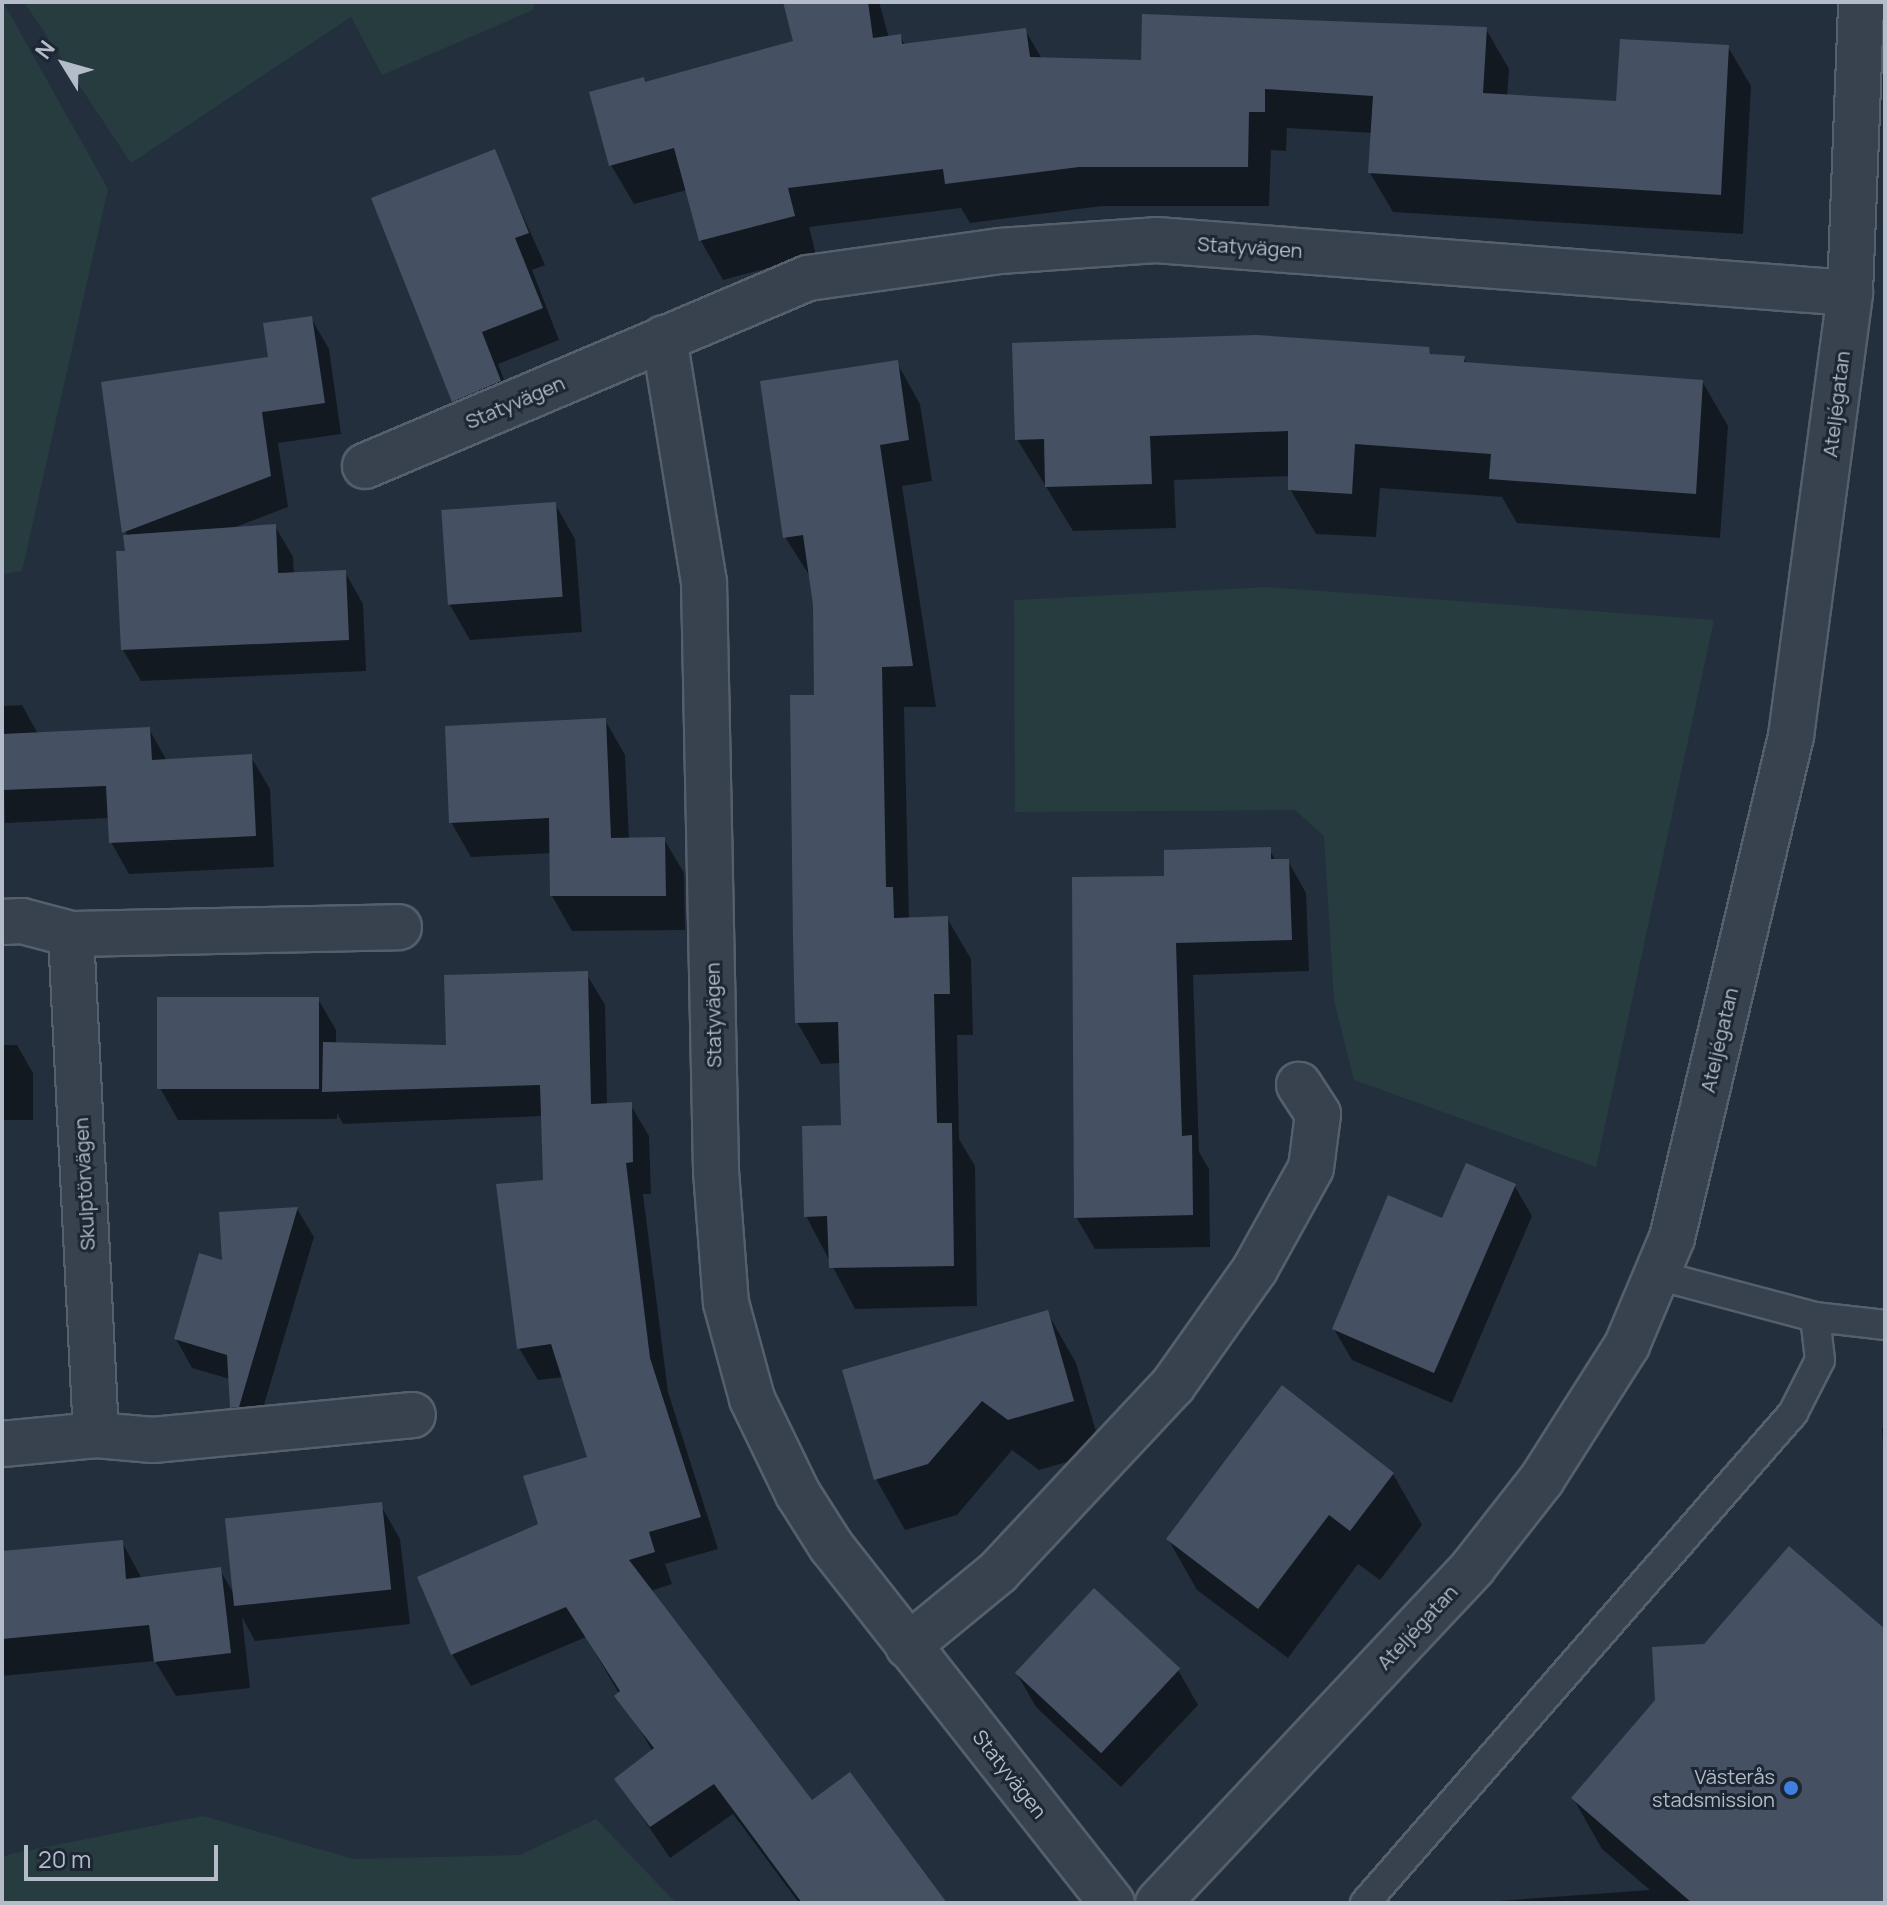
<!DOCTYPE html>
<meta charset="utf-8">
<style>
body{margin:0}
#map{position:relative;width:1887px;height:1905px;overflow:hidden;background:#242f3e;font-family:Manrope,sans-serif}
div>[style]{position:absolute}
.green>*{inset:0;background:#263c3f}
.shadow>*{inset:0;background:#0007}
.building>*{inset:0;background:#455162;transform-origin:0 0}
.roads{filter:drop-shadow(2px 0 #565f6c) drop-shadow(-2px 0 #565f6c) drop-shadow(0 2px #565f6c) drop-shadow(0 -2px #565f6c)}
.lane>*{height:28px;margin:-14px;padding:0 14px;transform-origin:14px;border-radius:14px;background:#38414e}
.street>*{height:44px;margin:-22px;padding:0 22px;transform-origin:22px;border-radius:22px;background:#38414e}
.dots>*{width:22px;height:22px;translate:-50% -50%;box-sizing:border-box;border:4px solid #1d2633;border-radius:50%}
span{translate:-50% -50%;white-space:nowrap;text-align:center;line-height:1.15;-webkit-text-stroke:6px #1d2633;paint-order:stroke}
.street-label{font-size:20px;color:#b4bcc9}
.poi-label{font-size:20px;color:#b4bcc9}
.right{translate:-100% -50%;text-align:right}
.frame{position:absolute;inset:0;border:4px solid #b4bcc9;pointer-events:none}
.north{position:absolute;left:24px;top:24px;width:80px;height:80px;-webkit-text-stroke:6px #1d2633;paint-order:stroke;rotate:307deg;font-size:22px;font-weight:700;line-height:32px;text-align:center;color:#b4bcc9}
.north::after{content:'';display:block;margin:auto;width:28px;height:36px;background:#b4bcc9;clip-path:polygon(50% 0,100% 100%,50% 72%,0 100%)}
.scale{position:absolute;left:24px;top:1845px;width:194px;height:36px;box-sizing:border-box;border:4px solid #b4bcc9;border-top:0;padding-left:10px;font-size:24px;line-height:28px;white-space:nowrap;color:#b4bcc9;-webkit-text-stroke:6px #1d2633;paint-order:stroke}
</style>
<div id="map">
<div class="green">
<i style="clip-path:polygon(3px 2px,108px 189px,22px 571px,2px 574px)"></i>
<i style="clip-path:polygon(24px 2px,535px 2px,533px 10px,382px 75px,351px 17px,131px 163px)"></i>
<i style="clip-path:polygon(1268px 587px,1714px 620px,1596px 1167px,1354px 1080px,1334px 1001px,1324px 836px,1295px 810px,1015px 812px,1014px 600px)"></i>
<i style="clip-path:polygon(203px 1816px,354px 1859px,520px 1855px,596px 1819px,676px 1903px,2px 1903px,2px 1858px,10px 1854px)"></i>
</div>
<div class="shadow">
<i style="clip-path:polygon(785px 2px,879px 2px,889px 38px,900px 36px,905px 45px,1025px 30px,1042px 59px,1143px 62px,1486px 29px,1509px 69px,1507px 97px,1618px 103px,1728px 47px,1751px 86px,1743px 234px,1393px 212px,1370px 173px,1373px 133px,1287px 128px,1286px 151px,1271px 150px,1269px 206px,1102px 206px,970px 223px,961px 208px,809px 227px,816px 255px,723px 280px,701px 241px,687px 190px,634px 204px,611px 165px,645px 84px,795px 42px)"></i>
<i style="clip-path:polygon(494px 151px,545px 265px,532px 270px,559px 340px,498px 364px,517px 413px,471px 432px,453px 401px)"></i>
<i style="clip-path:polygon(311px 318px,329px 349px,341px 434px,278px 443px,288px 507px,233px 528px,275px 526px,293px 557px,294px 575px,345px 572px,363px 604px,366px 671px,141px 681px,123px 650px,127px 537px,103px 383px,270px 358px)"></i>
<i style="clip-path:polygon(1428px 349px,1432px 356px,1464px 358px,1467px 364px,1702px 381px,1728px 426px,1720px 538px,1517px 523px,1502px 497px,1380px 488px,1376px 537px,1316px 534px,1290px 489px,1290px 476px,1174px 480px,1176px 528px,1073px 531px,1017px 439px)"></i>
<i style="clip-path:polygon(897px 363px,920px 404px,932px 481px,902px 486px,936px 707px,904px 707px,909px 919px,947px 918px,971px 959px,973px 1035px,957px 1035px,959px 1139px,975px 1166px,977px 1306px,855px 1309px,806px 1216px,843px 1127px,841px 1063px,821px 1064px,797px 1022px,816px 697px,815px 605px,811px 578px,785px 537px)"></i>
<i style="clip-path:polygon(555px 504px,575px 539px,582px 632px,470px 640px,450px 605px)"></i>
<i style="clip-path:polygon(22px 705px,38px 734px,149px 729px,167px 761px,251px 757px,270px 789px,274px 867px,129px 874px,111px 842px,110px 818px,5px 823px,2px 706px)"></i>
<i style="clip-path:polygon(605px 720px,625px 755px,629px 839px,664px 839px,684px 873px,685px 930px,572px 931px,552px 896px,551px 853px,471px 857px,451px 822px)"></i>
<i style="clip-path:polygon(1269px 849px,1276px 861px,1288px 861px,1306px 893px,1309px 971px,1193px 975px,1199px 1152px,1209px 1169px,1210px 1247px,1095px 1249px,1076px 1217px,1166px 878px)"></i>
<i style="clip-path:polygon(586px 973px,605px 1005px,607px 1105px,630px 1104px,649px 1136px,651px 1194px,643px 1194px,668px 1392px,718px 1549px,665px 1564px,672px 1584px,650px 1591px,812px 1803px,942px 1903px,799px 1903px,733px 1814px,670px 1858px,616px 1779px,653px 1752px,586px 1637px,471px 1686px,452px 1654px,589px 1458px,564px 1377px,538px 1380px,519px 1348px,545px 1182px,543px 1116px,343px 1124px,337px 1113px,337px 1119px,178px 1120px,160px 1088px,318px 999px,336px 1030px,336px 1044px,448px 1047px)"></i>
<i style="clip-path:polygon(2px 1045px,17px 1045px,33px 1073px,33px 1120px,2px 1120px)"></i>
<i style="clip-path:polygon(1514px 1185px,1532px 1216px,1452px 1403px,1352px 1360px,1334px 1329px,1443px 1221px)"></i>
<i style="clip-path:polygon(297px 1209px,314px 1237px,255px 1435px,248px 1436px,232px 1407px,230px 1379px,192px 1368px,176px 1339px,224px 1263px)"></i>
<i style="clip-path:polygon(1047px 1312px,1076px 1363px,1102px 1452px,1039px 1470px,1012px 1450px,957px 1515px,905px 1530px,876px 1479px)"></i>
<i style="clip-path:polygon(1882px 1428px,1885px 1428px,1885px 1477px)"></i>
<i style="clip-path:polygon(1393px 1474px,1422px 1525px,1380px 1580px,1358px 1564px,1288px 1658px,1197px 1590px,1168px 1539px)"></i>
<i style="clip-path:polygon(380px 1504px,400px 1539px,410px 1624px,255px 1641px,242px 1617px,250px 1688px,176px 1696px,155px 1661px,2px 1676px,2px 1553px,122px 1542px,142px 1579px,220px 1570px,234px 1594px)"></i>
<i style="clip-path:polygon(1885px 1631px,1885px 1903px,1469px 1903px,1650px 1890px,1602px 1849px,1573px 1798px)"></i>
<i style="clip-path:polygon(1178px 1670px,1198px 1705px,1121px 1787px,1036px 1707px,1016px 1672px)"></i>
</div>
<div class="building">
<i style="clip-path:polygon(783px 2px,868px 2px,873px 38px,901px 34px,902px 44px,1026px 28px,1030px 57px,1141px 60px,1142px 14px,1487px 27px,1483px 93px,1616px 101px,1620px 39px,1729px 45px,1721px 195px,1368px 173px,1373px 96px,1265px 89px,1265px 112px,1249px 112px,1248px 167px,1079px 167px,945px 184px,943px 169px,788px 188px,795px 216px,699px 241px,674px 148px,609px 166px,589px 92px,644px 77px,645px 82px,793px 41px)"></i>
<i style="clip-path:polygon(495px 149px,529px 233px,515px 238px,543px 308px,482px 332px,501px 381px,452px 402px,371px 198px)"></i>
<i style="clip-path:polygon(312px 316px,325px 403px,262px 412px,271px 476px,122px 533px,101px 382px,268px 357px,263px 323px)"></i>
<i style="clip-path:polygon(1256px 335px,1429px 347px,1430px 354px,1465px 356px,1464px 362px,1703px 380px,1696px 494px,1489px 479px,1491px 454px,1355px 444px,1352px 494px,1288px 490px,1288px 431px,1150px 436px,1152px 484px,1045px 487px,1044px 439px,1015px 440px,1012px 343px)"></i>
<i style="clip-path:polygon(898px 360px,909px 440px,880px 445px,913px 666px,882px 667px,886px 887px,893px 887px,894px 918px,948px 916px,950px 994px,934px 994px,937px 1123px,952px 1123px,954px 1266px,829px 1268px,827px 1216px,804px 1217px,802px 1126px,841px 1125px,838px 1022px,795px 1023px,793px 938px,790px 695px,814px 695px,813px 605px,803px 535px,783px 538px,760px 381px)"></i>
<i style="left:556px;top:502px;width:95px;height:115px;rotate:86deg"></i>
<i style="clip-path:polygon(276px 524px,278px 573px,346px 570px,349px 640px,121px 650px,116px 551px,125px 551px,123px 535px)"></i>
<i style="clip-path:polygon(606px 718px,611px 838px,665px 837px,666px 896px,550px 896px,549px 818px,449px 823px,445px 726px)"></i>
<i style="clip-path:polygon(150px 727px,152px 760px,252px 754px,256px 836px,109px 843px,106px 786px,2px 790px,2px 734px)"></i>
<i style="clip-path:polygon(1271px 847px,1271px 859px,1289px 859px,1292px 940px,1176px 943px,1182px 1136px,1192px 1135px,1193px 1215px,1074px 1218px,1072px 877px,1164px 876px,1164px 850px)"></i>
<i style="clip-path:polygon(588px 971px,591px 1104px,632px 1102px,633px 1162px,626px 1163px,650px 1358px,701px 1517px,649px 1532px,655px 1552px,629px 1560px,812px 1800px,850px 1772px,947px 1903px,802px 1903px,714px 1784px,650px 1827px,614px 1779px,654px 1748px,614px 1696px,620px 1691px,566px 1607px,451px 1655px,417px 1577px,538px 1524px,523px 1476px,587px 1457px,551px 1344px,517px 1349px,496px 1184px,543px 1180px,540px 1085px,322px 1092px,323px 1042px,446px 1045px,444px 975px)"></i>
<i style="left:157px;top:997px;width:162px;height:92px"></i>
<i style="clip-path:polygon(1466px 1163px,1516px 1184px,1434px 1373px,1332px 1329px,1388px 1195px,1442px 1218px)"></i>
<i style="clip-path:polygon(298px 1207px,239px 1407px,230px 1408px,227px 1355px,174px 1339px,199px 1253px,222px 1260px,219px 1212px)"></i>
<i style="clip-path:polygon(1048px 1310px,1074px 1401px,1008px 1420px,982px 1401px,928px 1464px,874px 1480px,842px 1370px)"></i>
<i style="clip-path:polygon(1282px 1385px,1394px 1473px,1350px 1531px,1329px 1515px,1258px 1609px,1166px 1539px)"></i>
<i style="left:382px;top:1502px;width:88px;height:158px;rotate:84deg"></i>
<i style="clip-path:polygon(123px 1540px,126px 1579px,221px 1567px,231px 1653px,154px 1662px,149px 1625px,2px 1639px,2px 1551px)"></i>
<i style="clip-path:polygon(1789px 1546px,1885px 1629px,1885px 1903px,1692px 1903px,1571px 1798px,1655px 1700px,1652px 1647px,1704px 1644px)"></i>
<i style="left:1094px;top:1588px;width:118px;height:116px;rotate:43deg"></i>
</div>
<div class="roads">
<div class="lane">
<i style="left:1815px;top:1317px;width:70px;rotate:6.5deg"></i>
<i style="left:1365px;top:1903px;width:651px;rotate:-48.86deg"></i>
<i style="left:1793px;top:1413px;width:59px;rotate:-63deg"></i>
<i style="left:1820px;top:1360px;width:43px;rotate:-96.6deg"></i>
<i style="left:1815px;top:1317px;width:163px;rotate:-165.1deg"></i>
</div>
<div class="street">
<i style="left:664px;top:338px;width:247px;rotate:80.7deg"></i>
<i style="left:704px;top:582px;width:589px;rotate:88.83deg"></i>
<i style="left:716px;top:1171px;width:132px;rotate:85.7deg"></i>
<i style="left:726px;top:1303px;width:99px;rotate:74.8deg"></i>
<i style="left:752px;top:1399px;width:106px;rotate:64.2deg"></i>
<i style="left:798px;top:1494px;width:62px;rotate:57.6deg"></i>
<i style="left:831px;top:1546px;width:454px;rotate:51.8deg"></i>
<i style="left:365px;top:466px;width:481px;rotate:-23deg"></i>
<i style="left:808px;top:278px;width:194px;rotate:-8deg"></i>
<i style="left:1000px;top:251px;width:156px;rotate:-4deg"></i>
<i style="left:1156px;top:240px;width:696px;rotate:4.37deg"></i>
<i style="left:2px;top:922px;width:20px;rotate:-3deg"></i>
<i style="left:22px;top:921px;width:51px;rotate:14.9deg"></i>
<i style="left:71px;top:934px;width:502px;rotate:87.14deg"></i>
<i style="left:96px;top:1435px;width:94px;rotate:174.5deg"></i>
<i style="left:71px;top:934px;width:328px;rotate:-1.2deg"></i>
<i style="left:96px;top:1435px;width:57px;rotate:5deg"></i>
<i style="left:153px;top:1440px;width:261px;rotate:-5.5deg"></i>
<i style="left:908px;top:1646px;width:117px;rotate:-39.4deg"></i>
<i style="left:998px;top:1572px;width:256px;rotate:-46.9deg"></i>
<i style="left:1173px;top:1385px;width:142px;rotate:-54.7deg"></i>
<i style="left:1255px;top:1269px;width:115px;rotate:-61deg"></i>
<i style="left:1311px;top:1168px;width:54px;rotate:-82.6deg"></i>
<i style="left:1318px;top:1114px;width:35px;rotate:-123deg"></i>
<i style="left:1158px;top:1903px;width:461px;rotate:-46.8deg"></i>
<i style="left:1473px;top:1567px;width:112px;rotate:-51.9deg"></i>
<i style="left:1542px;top:1479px;width:159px;rotate:-57.6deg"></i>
<i style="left:1627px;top:1345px;width:116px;rotate:-67.2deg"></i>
<i style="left:1672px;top:1238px;width:516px;rotate:-76.66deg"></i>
<i style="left:1791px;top:736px;width:447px;rotate:-82.4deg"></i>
<i style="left:1850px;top:293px;width:291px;rotate:-87.8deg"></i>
</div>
</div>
<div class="dots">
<i style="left:1791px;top:1788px;background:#3f7fe0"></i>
</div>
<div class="street-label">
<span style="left:1250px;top:247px;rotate:4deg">Statyvägen</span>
<span style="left:515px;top:402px;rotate:-23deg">Statyvägen</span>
<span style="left:1836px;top:404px;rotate:-83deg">Ateljégatan</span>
<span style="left:713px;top:1015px;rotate:-91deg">Statyvägen</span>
<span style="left:1719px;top:1040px;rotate:-77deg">Ateljégatan</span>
<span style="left:84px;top:1184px;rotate:-93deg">Skulptörvägen</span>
<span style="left:1417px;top:1627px;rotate:-47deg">Ateljégatan</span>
<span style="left:1010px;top:1774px;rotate:52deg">Statyvägen</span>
</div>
<div class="poi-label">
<span class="right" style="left:1775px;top:1788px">Västerås<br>stadsmission</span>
</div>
<div class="frame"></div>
<div class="north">N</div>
<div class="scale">20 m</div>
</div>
